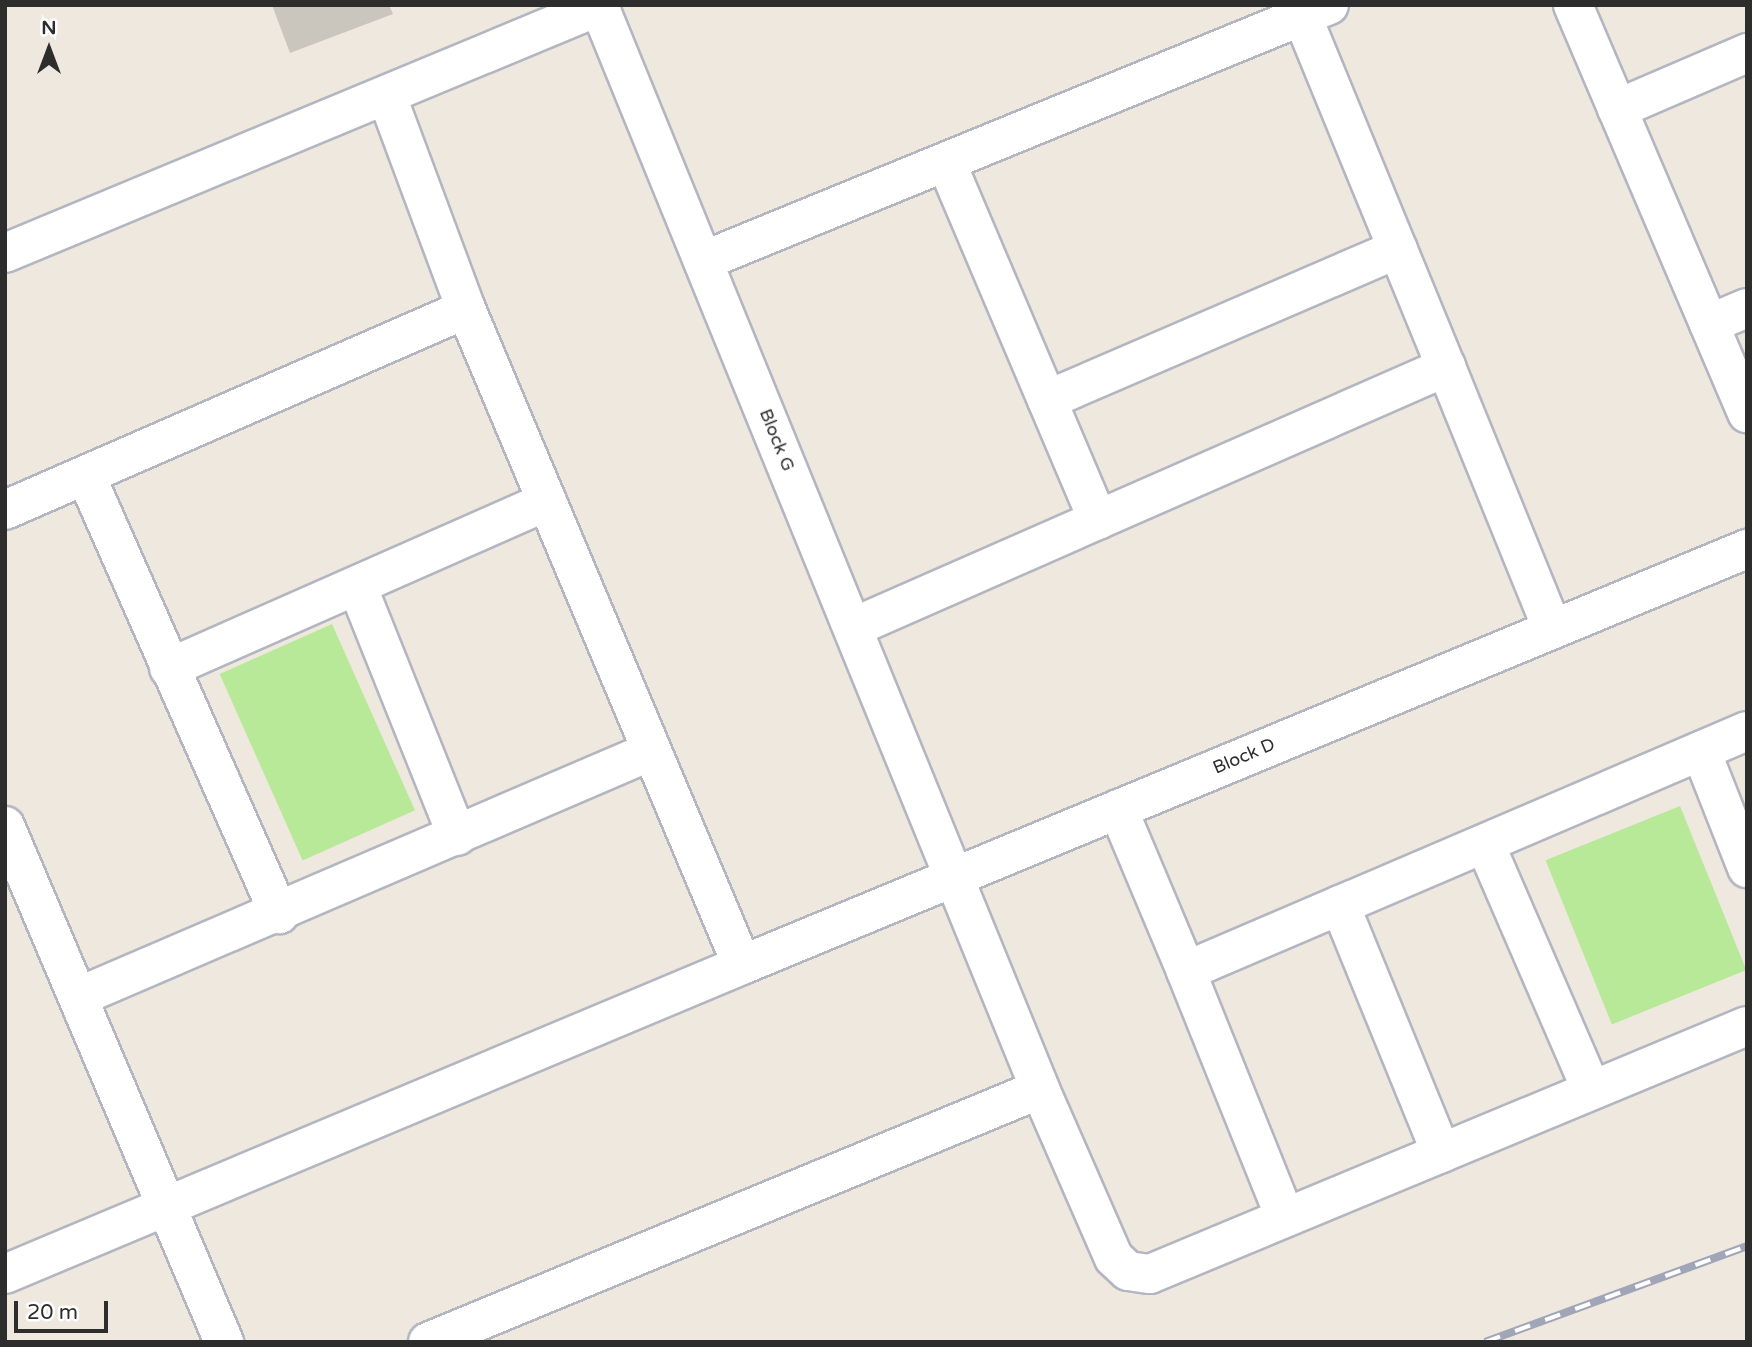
<!DOCTYPE html>
<style>
body{margin:0}
#map{position:relative;width:1752px;height:1347px;overflow:hidden;background:#efe8df;font-family:"Varela Round",sans-serif}
div>[style]{position:absolute}
.green>*{inset:0;background:#b8e999;transform-origin:0 0}
.building>*{inset:0;background:#cbc6bd}
.roads{filter:drop-shadow(2px 0 #b3b6c1) drop-shadow(-2px 0 #b3b6c1) drop-shadow(0 2px #b3b6c1) drop-shadow(0 -2px #b3b6c1)}
.minor>*{height:38px;margin:-19px;padding:0 19px;transform-origin:19px;border-radius:19px;background:#fff}
.tertiary>*{height:38px;margin:-19px;padding:0 19px;transform-origin:19px;border-radius:19px;background:#fff}
.rail>*{height:8px;margin-top:-4px;transform-origin:0;background:repeating-linear-gradient(90deg,#fff 0 16px,#a1a5b8 0 32px);box-sizing:border-box;border-block:2px solid #a1a5b8}
span{translate:-50% -50%;white-space:nowrap;text-align:center;line-height:1.15;-webkit-text-stroke:5px #fff;paint-order:stroke}
.street-label{font-size:18px;color:#2d2d2d}
.frame{position:absolute;inset:0;border:7px solid #2d2d2d;pointer-events:none}
.north{position:absolute;left:14px;top:14px;width:70px;height:70px;-webkit-text-stroke:5px #fff;paint-order:stroke;rotate:0deg;font-size:19px;font-weight:700;line-height:28px;text-align:center;color:#2d2d2d}
.north::after{content:'';display:block;margin:auto;width:24px;height:32px;background:#2d2d2d;clip-path:polygon(50% 0,100% 100%,50% 72%,0 100%)}
.scale{position:absolute;left:14px;top:1301px;width:94px;height:32px;box-sizing:border-box;border:4px solid #2d2d2d;border-top:0;padding-left:9px;font-size:21px;line-height:24px;white-space:nowrap;color:#2d2d2d;-webkit-text-stroke:5px #fff;paint-order:stroke}
</style>
<div id="map">
<div class="green">
<i style="left:332px;top:624px;width:204px;height:123px;rotate:66deg"></i>
<i style="left:1680px;top:806px;width:177px;height:145px;rotate:68deg"></i>
</div>
<div class="building">
<i style="clip-path:polygon(272px 5px,389px 5px,393px 14px,290px 53px)"></i>
</div>
<div class="roads">
<div class="minor">
<i style="left:1573px;top:5px;width:444px;rotate:66.9deg"></i>
<i style="left:599px;top:6px;width:1169px;rotate:67.84deg"></i>
<i style="left:1040px;top:1089px;width:184px;rotate:66.4deg"></i>
<i style="left:1114px;top:1258px;width:19px;rotate:43deg"></i>
<i style="left:1128px;top:1271px;width:22px;rotate:8deg"></i>
<i style="left:1150px;top:1274px;width:646px;rotate:-22.56deg"></i>
<i style="left:1617px;top:109px;width:142px;rotate:-23.3deg"></i>
<i style="left:946px;top:162px;width:389px;rotate:67deg"></i>
<i style="left:703px;top:261px;width:647px;rotate:-22.25deg"></i>
<i style="left:1709px;top:324px;width:41px;rotate:-22.8deg"></i>
<i style="left:1446px;top:367px;width:282px;rotate:67.9deg"></i>
<i style="left:1047px;top:400px;width:382px;rotate:-23.3deg"></i>
<i style="left:86px;top:476px;width:479px;rotate:66.2deg"></i>
<i style="left:5px;top:510px;width:503px;rotate:-23.56deg"></i>
<i style="left:466px;top:309px;width:226px;rotate:-110.4deg"></i>
<i style="left:358px;top:588px;width:267px;rotate:68.2deg"></i>
<i style="left:854px;top:627px;width:647px;rotate:-23.71deg"></i>
<i style="left:1446px;top:367px;width:379px;rotate:-112.3deg"></i>
<i style="left:1302px;top:16px;width:29px;rotate:-22deg"></i>
<i style="left:169px;top:668px;width:413px;rotate:-23.8deg"></i>
<i style="left:1701px;top:751px;width:126px;rotate:68.5deg"></i>
<i style="left:1118px;top:809px;width:176px;rotate:67.2deg"></i>
<i style="left:1186px;top:971px;width:610px;rotate:-23.16deg"></i>
<i style="left:5px;top:826px;width:561px;rotate:67deg"></i>
<i style="left:1485px;top:844px;width:267px;rotate:66.6deg"></i>
<i style="left:1340px;top:905px;width:268px;rotate:67.8deg"></i>
<i style="left:742px;top:965px;width:1088px;rotate:-22.49deg"></i>
<i style="left:1186px;top:971px;width:265px;rotate:68.1deg"></i>
<i style="left:78px;top:997px;width:624px;rotate:-23.23deg"></i>
<i style="left:5px;top:1274px;width:799px;rotate:-22.75deg"></i>
<i style="left:742px;top:965px;width:712px;rotate:-112.82deg"></i>
<i style="left:428px;top:1342px;width:662px;rotate:-22.46deg"></i>
</div>
<div class="tertiary">
<i style="left:5px;top:253px;width:646px;rotate:-22.56deg"></i>
</div>
</div>
<div class="rail">
<i style="left:1485px;top:1342px;width:279px;rotate:-20.1deg"></i>
</div>
<div class="street-label">
<span style="left:777px;top:440px;rotate:68deg">Block G</span>
<span style="left:1244px;top:756px;rotate:-23deg">Block D</span>
</div>
<div class="frame"></div>
<div class="north">N</div>
<div class="scale">20 m</div>
</div>
